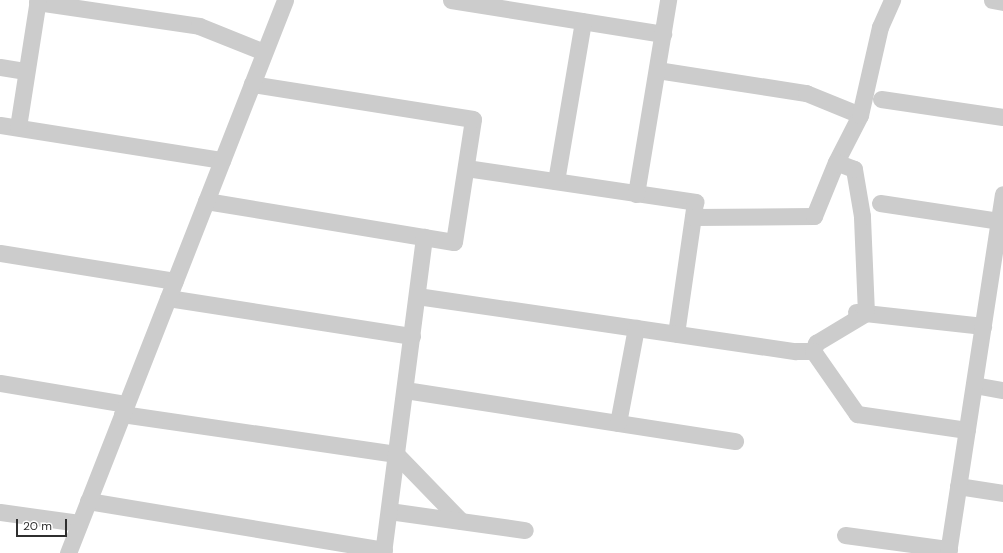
<!DOCTYPE html>
<style>
body{margin:0}
#map{position:relative;width:1003px;height:553px;overflow:hidden;background:#fff;font-family:"DM Sans",sans-serif}
div>[style]{position:absolute}
.minor>*{height:17px;margin:-8.5px;padding:0 8.5px;transform-origin:8.5px;border-radius:8.5px;background:#ccc}
span{translate:-50% -50%;white-space:nowrap;text-align:center;line-height:1.15;-webkit-text-stroke:4px #fff;paint-order:stroke}
.scale{position:absolute;left:16px;top:519px;width:51px;height:18px;box-sizing:border-box;border:2px solid #2f2f2f;border-top:0;padding-left:5px;font-size:12px;line-height:14px;white-space:nowrap;color:#2f2f2f;-webkit-text-stroke:3px #fff;paint-order:stroke}
</style>
<div id="map">
<div class="minor">
<i style="left:451px;top:0;width:215px;rotate:9.1deg"></i>
<i style="left:992px;top:0;width:11px;rotate:10deg"></i>
<i style="left:37px;top:2px;width:164px;rotate:8.4deg"></i>
<i style="left:199px;top:26px;width:70px;rotate:21.8deg"></i>
<i style="left:0;top:67px;width:26px;rotate:9deg"></i>
<i style="left:657px;top:70px;width:151px;rotate:8.8deg"></i>
<i style="left:806px;top:93px;width:58px;rotate:22.2deg"></i>
<i style="left:881px;top:99px;width:123px;rotate:8.4deg"></i>
<i style="left:0;top:125px;width:225px;rotate:9deg"></i>
<i style="left:18px;top:127px;width:129px;rotate:-81.1deg"></i>
<i style="left:466px;top:168px;width:232px;rotate:8.4deg"></i>
<i style="left:695px;top:202px;width:133px;rotate:98.2deg"></i>
<i style="left:556px;top:181px;width:162px;rotate:-80.4deg"></i>
<i style="left:636px;top:194px;width:197px;rotate:-80.6deg"></i>
<i style="left:206px;top:201px;width:251px;rotate:9.4deg"></i>
<i style="left:454px;top:242px;width:124px;rotate:-81.2deg"></i>
<i style="left:473px;top:119px;width:224px;rotate:-171deg"></i>
<i style="left:880px;top:203px;width:120px;rotate:8.6deg"></i>
<i style="left:693px;top:217px;width:121px;rotate:-0.5deg"></i>
<i style="left:814px;top:216px;width:58px;rotate:-67.8deg"></i>
<i style="left:836px;top:162px;width:53px;rotate:-62.9deg"></i>
<i style="left:860px;top:115px;width:90px;rotate:-77.2deg"></i>
<i style="left:880px;top:27px;width:30px;rotate:-66deg"></i>
<i style="left:0;top:253px;width:177px;rotate:9.1deg"></i>
<i style="left:417px;top:296px;width:383px;rotate:8.3deg"></i>
<i style="left:796px;top:351px;width:17px"></i>
<i style="left:168px;top:298px;width:247px;rotate:8.9deg"></i>
<i style="left:856px;top:312px;width:128px;rotate:6.3deg"></i>
<i style="left:813px;top:351px;width:9px;rotate:-69deg"></i>
<i style="left:816px;top:343px;width:58px;rotate:-31deg"></i>
<i style="left:866px;top:313px;width:97px;rotate:-92.4deg"></i>
<i style="left:862px;top:216px;width:48px;rotate:-99.7deg"></i>
<i style="left:854px;top:169px;width:19px;rotate:-159deg"></i>
<i style="left:813px;top:351px;width:77px;rotate:55.1deg"></i>
<i style="left:857px;top:414px;width:111px;rotate:8.3deg"></i>
<i style="left:0;top:383px;width:128px;rotate:9.5deg"></i>
<i style="left:974px;top:385px;width:29px;rotate:10deg"></i>
<i style="left:405px;top:390px;width:334px;rotate:8.8deg"></i>
<i style="left:122px;top:414px;width:277px;rotate:8.3deg"></i>
<i style="left:396px;top:454px;width:93px;rotate:45.9deg"></i>
<i style="left:618px;top:423px;width:97px;rotate:-79.3deg"></i>
<i style="left:958px;top:486px;width:46px;rotate:8.8deg"></i>
<i style="left:88px;top:501px;width:300px;rotate:9.4deg"></i>
<i style="left:389px;top:511px;width:137px;rotate:8deg"></i>
<i style="left:0;top:512px;width:80px;rotate:7.9deg"></i>
<i style="left:845px;top:535px;width:105px;rotate:7.7deg"></i>
<i style="left:68px;top:553px;width:594px;rotate:-68.57deg"></i>
<i style="left:383px;top:553px;width:319px;rotate:-82.6deg"></i>
<i style="left:948px;top:553px;width:363px;rotate:-81.3deg"></i>
</div>
<div class="scale">20 m</div>
</div>
